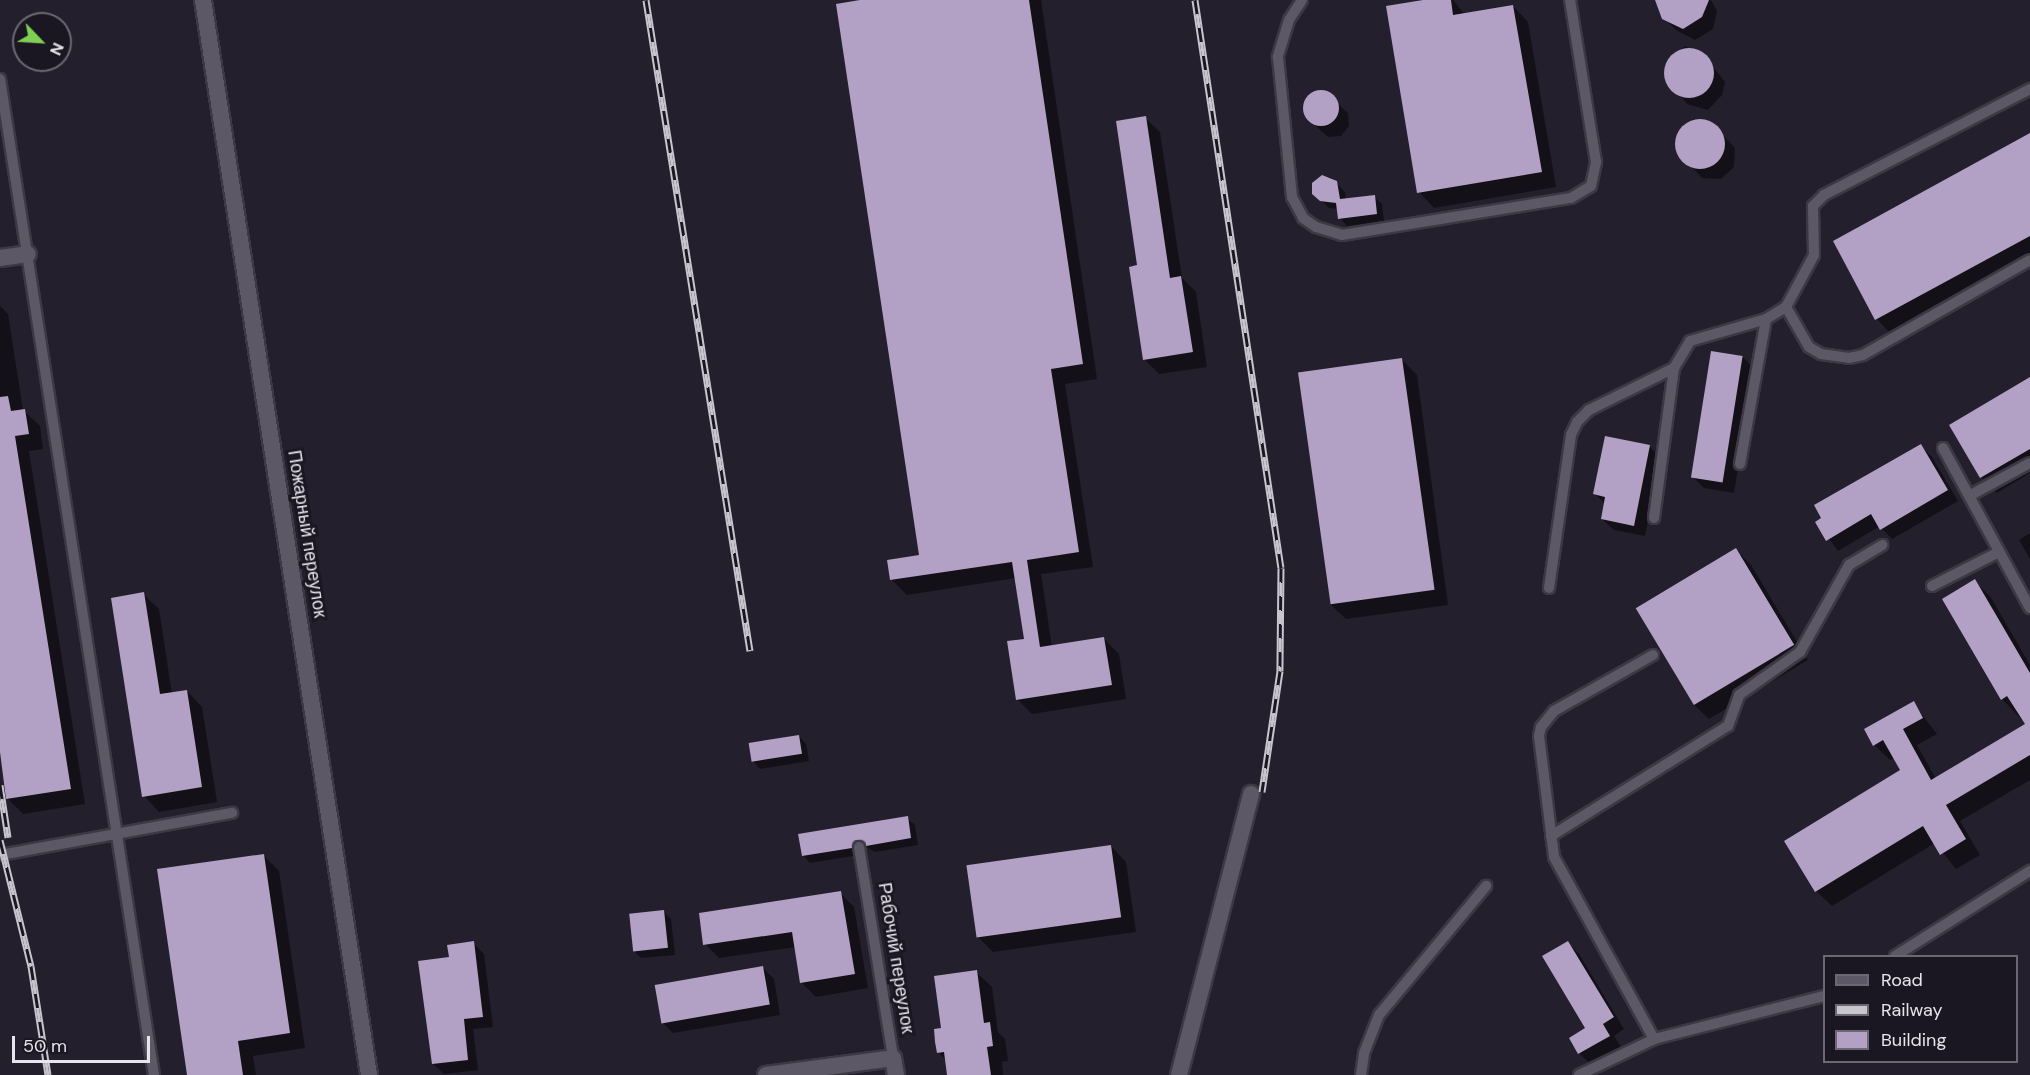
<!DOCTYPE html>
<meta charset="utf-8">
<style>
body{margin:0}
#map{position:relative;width:2030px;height:1075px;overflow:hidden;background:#241f2c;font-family:"DM Sans",sans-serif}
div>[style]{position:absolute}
.shadow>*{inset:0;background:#0007}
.building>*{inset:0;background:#b2a1c4;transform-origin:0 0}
.round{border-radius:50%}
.roads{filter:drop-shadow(2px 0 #3d3944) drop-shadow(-2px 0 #3d3944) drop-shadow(0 2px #3d3944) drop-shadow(0 -2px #3d3944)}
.service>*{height:10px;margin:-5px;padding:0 5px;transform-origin:5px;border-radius:5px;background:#5d5866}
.minor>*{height:16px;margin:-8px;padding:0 8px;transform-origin:8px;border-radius:8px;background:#5d5866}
.rail>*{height:7px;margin-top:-3.5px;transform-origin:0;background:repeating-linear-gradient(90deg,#1a1622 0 14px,#c7c5ce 0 28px);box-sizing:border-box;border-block:2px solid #c7c5ce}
span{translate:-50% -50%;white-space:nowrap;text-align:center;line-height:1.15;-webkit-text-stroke:6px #1a1622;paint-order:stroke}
.street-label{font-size:18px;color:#e6e4ec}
.legend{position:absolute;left:1823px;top:955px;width:195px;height:108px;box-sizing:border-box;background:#1a1622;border:2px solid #6c6873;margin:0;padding:8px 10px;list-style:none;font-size:18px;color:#e6e4ec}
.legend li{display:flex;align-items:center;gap:12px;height:30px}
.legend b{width:30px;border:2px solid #6c6873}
.north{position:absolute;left:12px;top:12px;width:60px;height:60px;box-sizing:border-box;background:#1a1622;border:2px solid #6c6873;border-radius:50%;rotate:115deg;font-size:16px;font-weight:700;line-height:24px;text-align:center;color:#e6e4ec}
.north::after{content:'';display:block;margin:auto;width:21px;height:27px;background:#7fd052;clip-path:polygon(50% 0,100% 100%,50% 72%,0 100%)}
.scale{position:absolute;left:12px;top:1036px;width:138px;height:27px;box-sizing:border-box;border:3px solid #e6e4ec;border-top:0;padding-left:8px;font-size:18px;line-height:21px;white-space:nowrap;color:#e6e4ec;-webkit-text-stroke:4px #1a1622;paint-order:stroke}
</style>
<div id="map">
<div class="shadow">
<i style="clip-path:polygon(869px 0,1041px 0,1097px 379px,1065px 384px,1093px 567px,1041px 574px,1052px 647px,1104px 639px,1119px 654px,1126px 699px,1032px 714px,1017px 699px,1025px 640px,1016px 578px,907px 595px,892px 580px,921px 556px)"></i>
<i style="clip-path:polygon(1432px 0,1453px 0,1465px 15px,1513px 6px,1528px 22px,1556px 187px,1434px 208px,1419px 192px)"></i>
<i style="clip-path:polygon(1659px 0,1711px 0,1717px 11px,1713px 29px,1695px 40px,1676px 30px,1664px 18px)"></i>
<i style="clip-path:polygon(1685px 46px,1703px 54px,1725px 82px,1722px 95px,1708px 110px,1687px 104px,1665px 76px,1670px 59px)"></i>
<i style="clip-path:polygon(1325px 92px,1348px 113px,1349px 126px,1341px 136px,1328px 137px,1306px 117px,1305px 104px,1313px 94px)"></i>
<i style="clip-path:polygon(1145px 118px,1160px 132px,1182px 278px,1196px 292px,1207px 367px,1159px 374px,1144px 359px)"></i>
<i style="clip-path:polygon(1694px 119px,1711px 122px,1735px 148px,1734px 167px,1721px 179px,1702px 178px,1678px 152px,1679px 134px)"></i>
<i style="clip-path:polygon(2030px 135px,2030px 259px,1892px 335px,1877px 319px,1835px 242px)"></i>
<i style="clip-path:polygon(1330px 177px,1345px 192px,1346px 200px,1374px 197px,1382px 204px,1384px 221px,1347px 226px,1340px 218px,1339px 209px,1329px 208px,1321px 200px,1316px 180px)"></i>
<i style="clip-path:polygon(0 306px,8px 314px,23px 410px,40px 426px,43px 449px,29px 451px,85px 804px,23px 814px,8px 799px,0 741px)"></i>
<i style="clip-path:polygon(1743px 357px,1754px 369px,1734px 493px,1704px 488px,1693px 477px)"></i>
<i style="clip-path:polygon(1402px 360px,1417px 375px,1448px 605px,1346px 619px,1330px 604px)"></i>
<i style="clip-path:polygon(2030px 379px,2030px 473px,1997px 493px,1981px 477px,1951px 426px)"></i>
<i style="clip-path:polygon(1649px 446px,1661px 458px,1645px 536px,1614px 530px,1602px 519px,1605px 504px,1595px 494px)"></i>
<i style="clip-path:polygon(1921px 446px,1932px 457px,1958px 501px,1892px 539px,1880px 526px,1838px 551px,1817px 522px)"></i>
<i style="clip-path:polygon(2030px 533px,2030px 559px,2019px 540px)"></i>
<i style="clip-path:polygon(1736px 550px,1751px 565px,1808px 660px,1709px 719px,1693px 704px)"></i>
<i style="clip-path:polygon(1974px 581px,1990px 596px,2030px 665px,2030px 780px,1960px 821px,1980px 855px,1956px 869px,1935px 843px,1832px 906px,1816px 891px,1902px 771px,1894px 758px,1890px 760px,1874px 745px,1913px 703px,1937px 734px,1917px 745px,1936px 779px,2027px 725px,2002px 699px)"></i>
<i style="clip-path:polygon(143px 594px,159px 609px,172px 694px,187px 691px,202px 707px,217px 802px,159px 812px,144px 796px)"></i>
<i style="clip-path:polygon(799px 736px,806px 744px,809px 761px,760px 769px,753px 761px)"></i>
<i style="clip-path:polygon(907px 818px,915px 825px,918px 845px,875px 852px,865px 846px,859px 855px,810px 863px,803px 855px)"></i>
<i style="clip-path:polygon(1111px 846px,1126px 862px,1136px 932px,993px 952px,978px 937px)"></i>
<i style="clip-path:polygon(263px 855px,279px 871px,305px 1048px,253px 1056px,256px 1075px,188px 1075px)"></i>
<i style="clip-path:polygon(840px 893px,854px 907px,868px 988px,816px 997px,802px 983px,796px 947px,719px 958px,705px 944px)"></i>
<i style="clip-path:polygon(664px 912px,671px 919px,675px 955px,641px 958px,634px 951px)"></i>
<i style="clip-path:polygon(473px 943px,484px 954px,493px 1027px,473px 1029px,478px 1070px,444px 1074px,433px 1064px)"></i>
<i style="clip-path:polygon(1568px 943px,1579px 954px,1624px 1029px,1614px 1036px,1621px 1047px,1591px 1065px,1579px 1053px,1587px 1029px)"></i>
<i style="clip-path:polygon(763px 968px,774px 979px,780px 1015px,673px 1033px,661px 1021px)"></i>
<i style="clip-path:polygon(976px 972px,992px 987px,998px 1032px,1005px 1039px,1008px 1061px,1002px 1062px,1003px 1075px,948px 1075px,947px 1061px,938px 1052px,943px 1030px)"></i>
</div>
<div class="building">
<i style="clip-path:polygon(860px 0,1029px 0,1083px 364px,1051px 369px,1079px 552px,1027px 560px,1040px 647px,1104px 637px,1112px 685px,1016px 700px,1007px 641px,1024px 639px,1012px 562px,890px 580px,887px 560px,919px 555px,836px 4px)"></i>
<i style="clip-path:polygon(1423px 0,1451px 0,1453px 15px,1513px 5px,1542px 172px,1417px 193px,1386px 6px)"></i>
<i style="clip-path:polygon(1655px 0,1709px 0,1702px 17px,1683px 29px,1662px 19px)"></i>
<i class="round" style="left:1664px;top:48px;width:50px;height:50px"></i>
<i class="round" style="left:1303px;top:90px;width:36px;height:36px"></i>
<i style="clip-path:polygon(1146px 116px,1170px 278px,1181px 276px,1193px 352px,1143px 360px,1129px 267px,1137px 265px,1116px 121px)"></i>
<i class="round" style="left:1675px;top:119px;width:50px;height:50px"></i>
<i style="clip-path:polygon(2030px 133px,2030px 236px,1875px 320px,1833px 241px)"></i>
<i style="clip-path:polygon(1322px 175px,1337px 181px,1340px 199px,1375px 195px,1377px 214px,1338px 219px,1336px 203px,1320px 201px,1312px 194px,1312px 183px)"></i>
<i style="left:1711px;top:351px;width:32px;height:128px;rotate:9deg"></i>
<i style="left:1402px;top:358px;width:234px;height:105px;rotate:82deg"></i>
<i style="clip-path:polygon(2030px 377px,2030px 449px,1980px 478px,1949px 425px)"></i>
<i style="clip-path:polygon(8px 396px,11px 411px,25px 409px,29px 434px,15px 436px,71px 789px,6px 799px,0 752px,0 397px)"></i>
<i style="clip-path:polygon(1605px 436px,1650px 445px,1634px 526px,1601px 519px,1605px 497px,1593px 494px)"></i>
<i style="clip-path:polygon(1921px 444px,1948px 490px,1880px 530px,1871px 514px,1826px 541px,1815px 522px,1821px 518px,1814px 505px)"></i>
<i style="left:1736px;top:548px;width:113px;height:117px;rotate:59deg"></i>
<i style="clip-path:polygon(1975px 579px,2030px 673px,2030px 755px,1946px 805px,1966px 839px,1940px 855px,1923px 826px,1815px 892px,1784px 841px,1900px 770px,1883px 740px,1873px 746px,1864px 729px,1914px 701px,1923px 718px,1903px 729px,1931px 780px,2025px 724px,2007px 696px,2001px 700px,1942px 599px)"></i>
<i style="clip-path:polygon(144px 592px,160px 694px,187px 690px,202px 787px,142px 797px,111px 598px)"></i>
<i style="left:799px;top:735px;width:19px;height:51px;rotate:81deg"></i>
<i style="clip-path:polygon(908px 816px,911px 838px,866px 846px,857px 840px,852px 848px,802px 856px,798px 834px)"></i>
<i style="left:1111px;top:845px;width:73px;height:146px;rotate:82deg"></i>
<i style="clip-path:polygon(264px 854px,290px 1033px,238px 1041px,243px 1075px,187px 1075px,157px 869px)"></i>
<i style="clip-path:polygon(841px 891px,855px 974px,800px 983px,792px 932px,703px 945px,699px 913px)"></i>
<i style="left:664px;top:910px;width:38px;height:35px;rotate:84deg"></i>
<i style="clip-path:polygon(474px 941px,483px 1017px,464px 1019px,468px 1060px,432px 1064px,418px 961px,449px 957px,447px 945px)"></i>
<i style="clip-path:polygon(1568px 941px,1614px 1017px,1603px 1024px,1610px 1036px,1578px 1054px,1569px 1038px,1585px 1028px,1542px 956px)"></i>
<i style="left:763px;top:966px;width:39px;height:110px;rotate:80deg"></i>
<i style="clip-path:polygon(977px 970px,984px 1023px,990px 1022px,993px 1046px,987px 1047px,991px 1075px,947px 1075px,944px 1052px,937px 1053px,935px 1042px,934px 1029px,941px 1028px,934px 976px)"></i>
</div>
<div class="roads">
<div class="service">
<i style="left:1302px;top:0;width:24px;rotate:123deg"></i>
<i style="left:1289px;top:20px;width:39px;rotate:107deg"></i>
<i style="left:1278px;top:57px;width:141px;rotate:84.3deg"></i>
<i style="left:1292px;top:197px;width:24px;rotate:62deg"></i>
<i style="left:1303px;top:218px;width:16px;rotate:35deg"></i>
<i style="left:1316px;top:227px;width:27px;rotate:17deg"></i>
<i style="left:1342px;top:235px;width:232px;rotate:-9.2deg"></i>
<i style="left:1571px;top:198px;width:23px;rotate:-31deg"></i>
<i style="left:1591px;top:186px;width:25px;rotate:-78deg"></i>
<i style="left:1596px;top:162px;width:164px;rotate:-99.1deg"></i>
<i style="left:0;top:79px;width:1008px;rotate:81.21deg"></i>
<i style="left:1786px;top:307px;width:46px;rotate:60.1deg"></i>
<i style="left:1809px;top:347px;width:14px;rotate:30deg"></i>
<i style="left:1821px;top:354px;width:28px;rotate:8deg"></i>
<i style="left:1849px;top:358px;width:14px;rotate:-12deg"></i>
<i style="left:1863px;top:355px;width:192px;rotate:-29.6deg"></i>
<i style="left:1943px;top:448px;width:182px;rotate:61.5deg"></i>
<i style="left:1740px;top:464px;width:147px;rotate:-79.8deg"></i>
<i style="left:1969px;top:496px;width:69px;rotate:-28.4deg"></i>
<i style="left:1654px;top:518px;width:151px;rotate:-82.4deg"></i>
<i style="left:1674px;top:368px;width:31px;rotate:-59deg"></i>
<i style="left:1690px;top:341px;width:79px;rotate:-16.1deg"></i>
<i style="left:1766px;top:319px;width:23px;rotate:-31deg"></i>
<i style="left:1786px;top:307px;width:59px;rotate:-61.7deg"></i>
<i style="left:1814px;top:255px;width:49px;rotate:-91.2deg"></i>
<i style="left:1813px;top:206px;width:16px;rotate:-45deg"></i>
<i style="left:1824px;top:195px;width:232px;rotate:-27.2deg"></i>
<i style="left:1932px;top:586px;width:75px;rotate:-26.9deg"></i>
<i style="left:1549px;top:588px;width:155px;rotate:-81.8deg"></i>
<i style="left:1571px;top:435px;width:14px;rotate:-65deg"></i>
<i style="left:1577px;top:422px;width:17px;rotate:-45deg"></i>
<i style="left:1589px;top:410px;width:95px;rotate:-26.3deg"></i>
<i style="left:1653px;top:655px;width:114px;rotate:150.5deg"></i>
<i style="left:1554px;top:711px;width:21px;rotate:129deg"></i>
<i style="left:1541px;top:727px;width:9px;rotate:103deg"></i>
<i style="left:1539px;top:736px;width:122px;rotate:82.9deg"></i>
<i style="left:1554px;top:857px;width:208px;rotate:61.2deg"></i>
<i style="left:1551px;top:836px;width:208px;rotate:-31.9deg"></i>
<i style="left:1728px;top:726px;width:33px;rotate:-70deg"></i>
<i style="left:1739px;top:695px;width:75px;rotate:-35.2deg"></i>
<i style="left:1800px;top:652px;width:100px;rotate:-60.6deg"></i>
<i style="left:1849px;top:565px;width:39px;rotate:-31deg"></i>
<i style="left:859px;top:847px;width:214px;rotate:80.8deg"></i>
<i style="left:0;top:855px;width:236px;rotate:-10.3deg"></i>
<i style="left:1895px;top:956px;width:160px;rotate:-32.2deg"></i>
<i style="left:1361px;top:1075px;width:22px;rotate:-82deg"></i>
<i style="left:1364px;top:1053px;width:41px;rotate:-68.5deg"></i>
<i style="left:1379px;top:1015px;width:168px;rotate:-50.3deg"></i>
<i style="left:1579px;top:1075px;width:83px;rotate:-25.6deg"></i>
<i style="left:1654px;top:1039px;width:175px;rotate:-14.2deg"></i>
</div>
<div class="minor">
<i style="left:203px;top:0;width:1088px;rotate:81.22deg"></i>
<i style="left:0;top:258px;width:28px;rotate:-8deg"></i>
<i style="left:766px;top:1075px;width:128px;rotate:-7.6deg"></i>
<i style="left:893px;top:1058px;width:17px;rotate:80deg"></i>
<i style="left:1179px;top:1075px;width:290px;rotate:-75.6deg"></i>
</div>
</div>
<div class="rail">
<i style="left:646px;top:0;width:659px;rotate:80.92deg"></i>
<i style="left:1195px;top:0;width:574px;rotate:81.39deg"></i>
<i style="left:1281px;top:568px;width:103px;rotate:90.6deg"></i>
<i style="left:1280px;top:671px;width:122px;rotate:98.5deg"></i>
<i style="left:0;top:785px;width:53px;rotate:81.3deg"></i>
<i style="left:0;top:840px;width:130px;rotate:76.2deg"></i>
<i style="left:31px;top:966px;width:110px;rotate:81.1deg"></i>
</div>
<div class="street-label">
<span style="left:307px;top:534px;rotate:81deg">Пожарный переулок</span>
<span style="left:896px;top:958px;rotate:81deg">Рабочий переулок</span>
</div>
<ul class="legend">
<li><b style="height:8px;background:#5d5866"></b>Road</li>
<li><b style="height:8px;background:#c7c5ce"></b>Railway</li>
<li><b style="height:16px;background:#b2a1c4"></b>Building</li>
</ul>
<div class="north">N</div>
<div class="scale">50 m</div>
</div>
